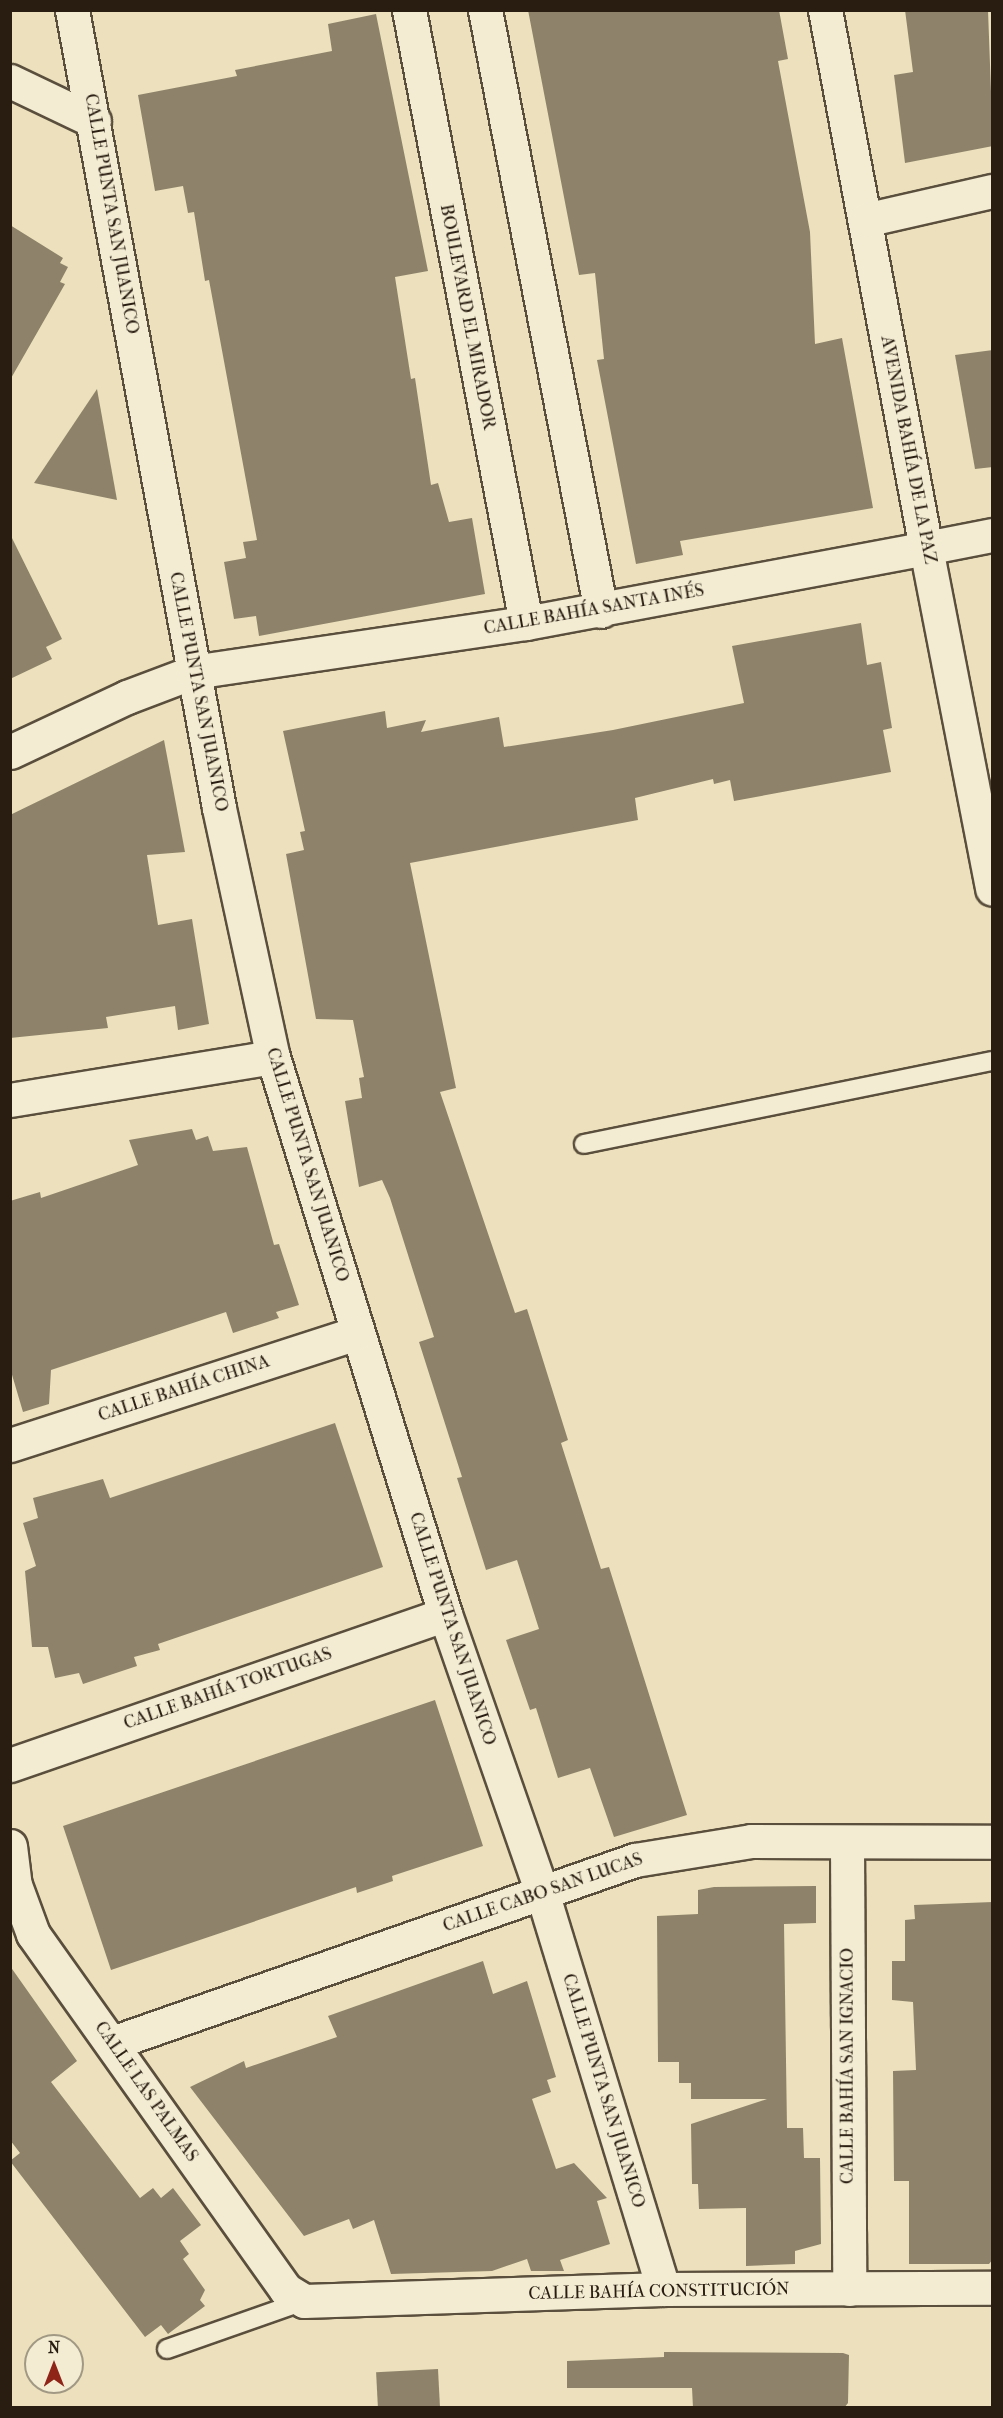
<!DOCTYPE html>
<meta charset="utf-8">
<style>
body{margin:0}
#map{position:relative;width:1003px;height:2418px;overflow:hidden;background:#ece1bc;font-family:"IM FELL French Canon",serif}
div>[style]{position:absolute}
.building>*{inset:0;background:#8e836a;transform-origin:0 0}
.roads{filter:drop-shadow(2px 0 #5a4e3c) drop-shadow(-2px 0 #5a4e3c) drop-shadow(0 2px #5a4e3c) drop-shadow(0 -2px #5a4e3c)}
.service>*{height:18px;margin:-9px;padding:0 9px;transform-origin:9px;border-radius:9px;background:#f3ecd3}
.minor>*{height:33px;margin:-16.5px;padding:0 16.5px;transform-origin:16.5px;border-radius:16.5px;background:#f3ecd3}
.secondary>*{height:33px;margin:-16.5px;padding:0 16.5px;transform-origin:16.5px;border-radius:16.5px;background:#f3ecd3}
span{translate:-50% -50%;white-space:nowrap;text-align:center;line-height:1.15;-webkit-text-stroke:6px #f3ecd3;paint-order:stroke}
.street-label{font-size:18px;color:#291d11}
.frame{position:absolute;inset:0;border:12px solid #291d11;pointer-events:none}
.north{position:absolute;left:24px;top:2334px;width:60px;height:60px;box-sizing:border-box;background:#f3ecd3;border:2px solid #a29985;border-radius:50%;rotate:0deg;font-size:16px;font-weight:700;line-height:24px;text-align:center;color:#291d11}
.north::after{content:'';display:block;margin:auto;width:21px;height:27px;background:#8f2418;clip-path:polygon(50% 0,100% 100%,50% 72%,0 100%)}
</style>
<div id="map">
<div class="building">
<i style="clip-path:polygon(528px 10px,779px 10px,788px 59px,778px 61px,810px 232px,815px 344px,842px 338px,873px 508px,680px 541px,683px 555px,636px 564px,597px 360px,604px 359px,595px 273px,579px 275px)"></i>
<i style="clip-path:polygon(905px 10px,988px 10px,993px 146px,905px 163px,894px 75px,913px 72px)"></i>
<i style="clip-path:polygon(376px 14px,428px 271px,395px 277px,411px 379px,415px 378px,431px 485px,438px 483px,449px 522px,472px 518px,485px 594px,259px 636px,256px 616px,234px 619px,224px 562px,246px 558px,243px 542px,257px 540px,209px 280px,205px 281px,194px 212px,188px 213px,183px 186px,155px 191px,138px 95px,237px 76px,235px 70px,332px 51px,328px 24px)"></i>
<i style="clip-path:polygon(10px 225px,63px 258px,60px 263px,68px 267px,60px 282px,65px 284px,10px 380px)"></i>
<i style="clip-path:polygon(993px 350px,993px 467px,975px 469px,955px 355px)"></i>
<i style="clip-path:polygon(97px 389px,117px 500px,34px 483px)"></i>
<i style="clip-path:polygon(10px 534px,62px 639px,46px 647px,52px 659px,10px 679px)"></i>
<i style="clip-path:polygon(861px 623px,867px 665px,881px 662px,892px 728px,883px 730px,891px 772px,734px 801px,730px 780px,714px 784px,713px 779px,635px 798px,638px 820px,410px 863px,456px 1088px,440px 1092px,515px 1313px,527px 1309px,568px 1440px,561px 1443px,601px 1569px,609px 1567px,687px 1815px,614px 1837px,590px 1768px,558px 1778px,536px 1708px,530px 1710px,506px 1640px,539px 1629px,517px 1560px,486px 1570px,457px 1478px,462px 1477px,419px 1342px,434px 1337px,390px 1198px,382px 1180px,359px 1187px,345px 1101px,362px 1098px,359px 1078px,364px 1077px,353px 1020px,316px 1019px,286px 854px,304px 850px,300px 832px,305px 831px,283px 731px,385px 711px,387px 728px,426px 720px,421px 732px,499px 717px,504px 747px,613px 730px,744px 703px,732px 646px)"></i>
<i style="clip-path:polygon(164px 740px,185px 852px,147px 855px,158px 925px,192px 919px,209px 1024px,178px 1030px,175px 1006px,106px 1017px,108px 1028px,10px 1038px,10px 815px)"></i>
<i style="clip-path:polygon(192px 1129px,196px 1140px,208px 1136px,213px 1151px,247px 1147px,274px 1245px,279px 1244px,299px 1305px,276px 1312px,279px 1318px,233px 1333px,226px 1312px,51px 1370px,49px 1404px,23px 1412px,10px 1368px,10px 1201px,40px 1192px,41px 1198px,138px 1165px,129px 1140px)"></i>
<i style="clip-path:polygon(335px 1423px,383px 1567px,158px 1644px,160px 1650px,134px 1657px,137px 1666px,83px 1684px,79px 1673px,55px 1678px,48px 1647px,32px 1647px,25px 1571px,36px 1566px,23px 1523px,38px 1518px,33px 1498px,103px 1479px,110px 1498px)"></i>
<i style="clip-path:polygon(435px 1700px,483px 1846px,392px 1876px,393px 1881px,357px 1893px,356px 1887px,111px 1970px,63px 1826px)"></i>
<i style="clip-path:polygon(816px 1886px,816px 1923px,784px 1924px,787px 2128px,803px 2128px,804px 2158px,820px 2158px,821px 2244px,795px 2251px,795px 2264px,746px 2266px,746px 2208px,699px 2209px,698px 2184px,692px 2184px,691px 2124px,767px 2099px,691px 2099px,691px 2083px,679px 2083px,679px 2062px,658px 2062px,657px 1916px,698px 1914px,698px 1890px,714px 1887px)"></i>
<i style="clip-path:polygon(993px 1902px,993px 2259px,989px 2264px,909px 2264px,909px 2181px,894px 2181px,893px 2071px,916px 2070px,913px 2002px,892px 2000px,892px 1961px,905px 1961px,905px 1920px,915px 1919px,914px 1905px)"></i>
<i style="clip-path:polygon(483px 1961px,493px 1994px,527px 1981px,556px 2077px,547px 2080px,551px 2092px,532px 2099px,556px 2169px,574px 2163px,607px 2198px,597px 2201px,610px 2244px,560px 2260px,564px 2271px,531px 2271px,527px 2259px,492px 2271px,391px 2274px,374px 2220px,353px 2229px,349px 2219px,304px 2236px,190px 2087px,244px 2061px,246px 2068px,337px 2037px,328px 2016px)"></i>
<i style="clip-path:polygon(10px 1966px,77px 2061px,51px 2082px,140px 2198px,153px 2188px,161px 2198px,173px 2188px,201px 2225px,180px 2241px,189px 2254px,183px 2259px,205px 2290px,200px 2300px,205px 2306px,168px 2334px,161px 2325px,145px 2337px,10px 2161px,20px 2153px,10px 2140px)"></i>
<i style="clip-path:polygon(664px 2352px,843px 2353px,849px 2355px,848px 2403px,844px 2408px,693px 2408px,692px 2388px,567px 2388px,567px 2361px,664px 2357px)"></i>
<i style="left:438px;top:2369px;width:39px;height:62px;rotate:87deg"></i>
</div>
<div class="roads">
<div class="service">
<i style="left:584px;top:1144px;width:416px;rotate:-11.5deg"></i>
<i style="left:167px;top:2349px;width:145px;rotate:-19.3deg"></i>
</div>
<div class="minor">
<i style="left:72px;top:10px;width:811px;rotate:79.56deg"></i>
<i style="left:219px;top:808px;width:255px;rotate:77.8deg"></i>
<i style="left:273px;top:1057px;width:583px;rotate:72.84deg"></i>
<i style="left:445px;top:1614px;width:294px;rotate:70.8deg"></i>
<i style="left:542px;top:1892px;width:415px;rotate:73deg"></i>
<i style="left:825px;top:10px;width:547px;rotate:79.37deg"></i>
<i style="left:926px;top:548px;width:67px;rotate:-11.1deg"></i>
<i style="left:10px;top:81px;width:93px;rotate:25.5deg"></i>
<i style="left:865px;top:220px;width:130px;rotate:-12.9deg"></i>
<i style="left:10px;top:752px;width:129px;rotate:-25.2deg"></i>
<i style="left:127px;top:697px;width:71px;rotate:-20.7deg"></i>
<i style="left:193px;top:672px;width:337px;rotate:-8.4deg"></i>
<i style="left:10px;top:1100px;width:266px;rotate:-9.3deg"></i>
<i style="left:10px;top:1445px;width:365px;rotate:-17.9deg"></i>
<i style="left:10px;top:1765px;width:460px;rotate:-19.1deg"></i>
<i style="left:847px;top:1842px;width:447px;rotate:89.7deg"></i>
<i style="left:10px;top:1846px;width:39px;rotate:83deg"></i>
<i style="left:15px;top:1885px;width:52px;rotate:69.8deg"></i>
<i style="left:33px;top:1934px;width:437px;rotate:54.6deg"></i>
<i style="left:286px;top:2290px;width:21px;rotate:31deg"></i>
<i style="left:304px;top:2301px;width:359px;rotate:-1.9deg"></i>
<i style="left:663px;top:2289px;width:329px;rotate:-0.2deg"></i>
<i style="left:112px;top:2043px;width:554px;rotate:-19.29deg"></i>
<i style="left:635px;top:1860px;width:118px;rotate:-9.3deg"></i>
<i style="left:751px;top:1841px;width:241px;rotate:0.2deg"></i>
</div>
<div class="secondary">
<i style="left:409px;top:10px;width:624px;rotate:79.19deg"></i>
<i style="left:526px;top:623px;width:407px;rotate:-10.6deg"></i>
<i style="left:926px;top:548px;width:347px;rotate:79deg"></i>
<i style="left:485px;top:10px;width:612px;rotate:79.08deg"></i>
</div>
</div>
<div class="street-label">
<span style="left:111px;top:214px;rotate:80deg">CALLE PUNTA SAN JUANICO</span>
<span style="left:467px;top:317px;rotate:79deg">BOULEVARD EL MIRADOR</span>
<span style="left:908px;top:450px;rotate:79deg">AVENIDA BAHÍA DE LA PAZ</span>
<span style="left:594px;top:610px;rotate:-10deg">CALLE BAHÍA SANTA INÉS</span>
<span style="left:198px;top:692px;rotate:79deg">CALLE PUNTA SAN JUANICO</span>
<span style="left:307px;top:1165px;rotate:73deg">CALLE PUNTA SAN JUANICO</span>
<span style="left:184px;top:1389px;rotate:-18deg">CALLE BAHÍA CHINA</span>
<span style="left:452px;top:1629px;rotate:72deg">CALLE PUNTA SAN JUANICO</span>
<span style="left:228px;top:1689px;rotate:-19deg">CALLE BAHÍA TORTUGAS</span>
<span style="left:543px;top:1893px;rotate:-19deg">CALLE CABO SAN LUCAS</span>
<span style="left:848px;top:2066px;rotate:-90deg">CALLE BAHÍA SAN IGNACIO</span>
<span style="left:603px;top:2091px;rotate:73deg">CALLE PUNTA SAN JUANICO</span>
<span style="left:146px;top:2092px;rotate:55deg">CALLE LAS PALMAS</span>
<span style="left:659px;top:2292px;rotate:-1deg">CALLE BAHÍA CONSTITUCIÓN</span>
</div>
<div class="frame"></div>
<div class="north">N</div>
</div>
